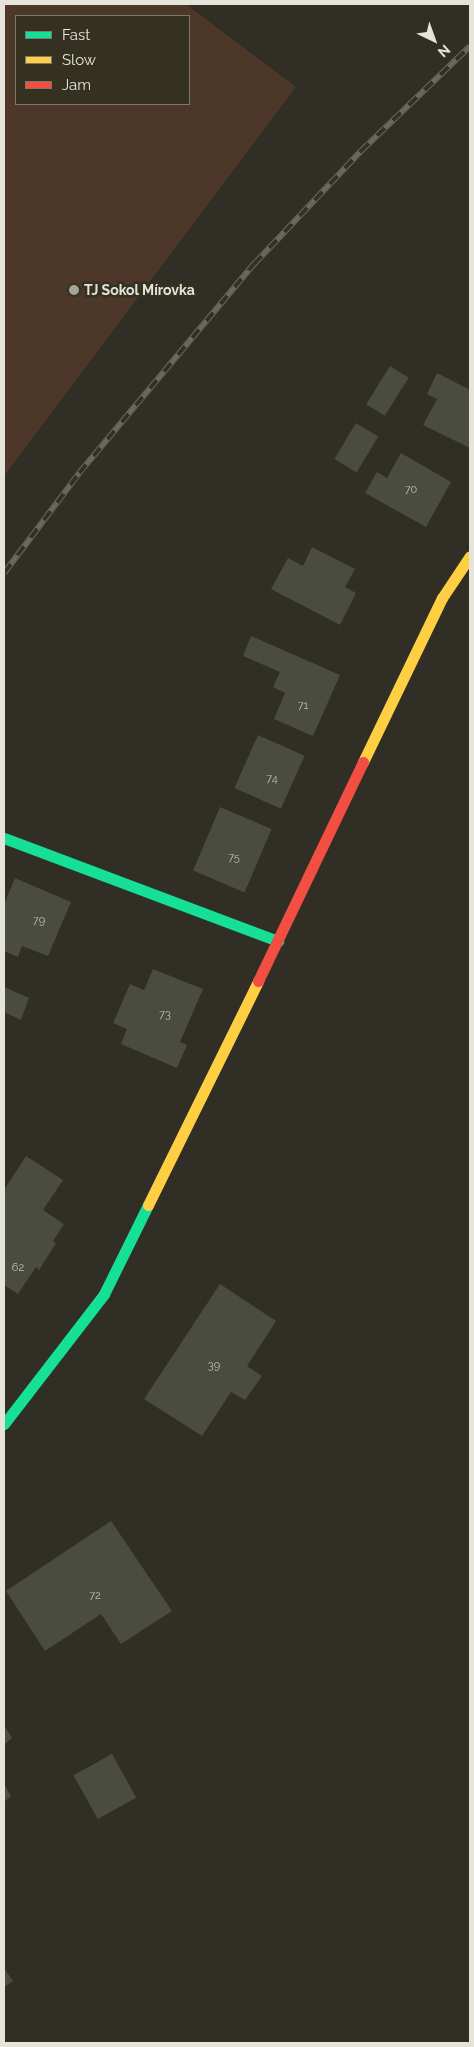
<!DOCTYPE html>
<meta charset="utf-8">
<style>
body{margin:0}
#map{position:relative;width:474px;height:2047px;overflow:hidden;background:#302e25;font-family:Raleway,sans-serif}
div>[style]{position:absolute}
.green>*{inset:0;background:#4d3728}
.building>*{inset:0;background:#4a4b41;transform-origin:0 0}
.fast>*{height:11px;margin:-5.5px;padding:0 5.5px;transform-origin:5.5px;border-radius:5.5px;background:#16e098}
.slow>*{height:11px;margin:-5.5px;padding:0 5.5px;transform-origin:5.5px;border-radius:5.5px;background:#ffcf43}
.jam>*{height:11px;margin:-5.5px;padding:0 5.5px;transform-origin:5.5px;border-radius:5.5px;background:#f24e42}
.rail>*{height:5.5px;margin-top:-2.75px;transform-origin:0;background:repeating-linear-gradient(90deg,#343121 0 11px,#696862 0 22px);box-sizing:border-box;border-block:1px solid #696862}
.dots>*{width:14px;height:14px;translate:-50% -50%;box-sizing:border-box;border:2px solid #343121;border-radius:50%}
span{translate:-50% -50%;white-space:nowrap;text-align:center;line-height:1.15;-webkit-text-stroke:5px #343121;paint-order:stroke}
.number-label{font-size:11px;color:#bfbeb4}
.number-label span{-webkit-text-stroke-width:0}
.poi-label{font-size:14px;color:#e6e4da;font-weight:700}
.left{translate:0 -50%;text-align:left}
.frame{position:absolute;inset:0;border:5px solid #e6e4da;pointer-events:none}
.legend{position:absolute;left:15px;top:15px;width:175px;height:90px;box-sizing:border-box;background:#343121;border:1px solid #7b796b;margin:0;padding:6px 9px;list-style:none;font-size:15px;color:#e6e4da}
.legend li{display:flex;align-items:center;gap:10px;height:25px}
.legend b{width:25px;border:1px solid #7b796b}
.north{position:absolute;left:409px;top:15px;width:50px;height:50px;-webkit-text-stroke:4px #343121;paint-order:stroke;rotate:138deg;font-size:14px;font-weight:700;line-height:20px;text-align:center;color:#e6e4da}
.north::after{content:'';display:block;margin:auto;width:18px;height:22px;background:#e6e4da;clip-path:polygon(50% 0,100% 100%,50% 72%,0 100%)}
</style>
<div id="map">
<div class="green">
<i style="clip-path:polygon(evenodd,4px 4px,186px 4px,296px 87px,4px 476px,4px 4px,16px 16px,189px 16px,189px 104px,16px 104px,16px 16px)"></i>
</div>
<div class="building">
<i style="left:390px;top:366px;width:22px;height:45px;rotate:32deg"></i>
<i style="clip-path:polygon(437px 373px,470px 390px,470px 448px,423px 425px,437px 399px,427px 394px)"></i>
<i style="left:356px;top:423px;width:26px;height:42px;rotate:31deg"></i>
<i style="clip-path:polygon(401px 453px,451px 482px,426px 527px,365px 493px,377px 472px,387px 478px)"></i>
<i style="clip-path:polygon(312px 547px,355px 569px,345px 587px,356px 593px,340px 625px,271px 589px,288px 558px,303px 566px)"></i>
<i style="clip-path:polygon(251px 636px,340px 675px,313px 736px,274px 719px,285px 693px,273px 687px,280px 672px,243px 656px)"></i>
<i style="left:258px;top:735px;width:51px;height:58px;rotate:24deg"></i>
<i style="left:220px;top:807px;width:56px;height:69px;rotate:23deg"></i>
<i style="clip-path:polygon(15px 878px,71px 902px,48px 956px,22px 946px,18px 957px,4px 951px,4px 904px)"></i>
<i style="clip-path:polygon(153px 969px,203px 989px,180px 1042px,187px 1045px,177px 1068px,121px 1044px,127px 1029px,113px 1023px,130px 984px,144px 990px)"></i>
<i style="clip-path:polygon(4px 987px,29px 998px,21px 1020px,4px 1012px)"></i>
<i style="clip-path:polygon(26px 1156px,63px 1180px,43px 1210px,64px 1224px,53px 1241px,56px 1243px,39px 1270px,36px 1267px,18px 1294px,4px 1285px,4px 1190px)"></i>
<i style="clip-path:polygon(220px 1284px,276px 1321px,247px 1366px,262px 1376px,245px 1400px,231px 1392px,202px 1436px,144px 1399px)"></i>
<i style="clip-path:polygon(111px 1521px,172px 1611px,121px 1644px,101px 1614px,45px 1651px,6px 1591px)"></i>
<i style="clip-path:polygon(4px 1725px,12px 1738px,4px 1745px)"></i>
<i style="left:112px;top:1754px;width:50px;height:44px;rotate:61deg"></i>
<i style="clip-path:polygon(4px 1784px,11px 1796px,4px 1802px)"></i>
<i style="clip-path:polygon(4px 1968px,13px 1981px,4px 1987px)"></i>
</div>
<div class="fast">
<i style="left:4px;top:838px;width:293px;rotate:20.6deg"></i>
<i style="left:4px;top:1424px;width:164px;rotate:-52.4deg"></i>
<i style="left:104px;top:1294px;width:99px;rotate:-63.7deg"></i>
</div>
<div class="slow">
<i style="left:363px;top:762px;width:182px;rotate:-64.3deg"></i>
<i style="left:442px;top:598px;width:50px;rotate:-56.3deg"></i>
<i style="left:148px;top:1205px;width:250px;rotate:-63.8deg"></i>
</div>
<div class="jam">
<i style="left:258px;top:981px;width:243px;rotate:-64.4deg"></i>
</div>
<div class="rail">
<i style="left:4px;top:573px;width:125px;rotate:-53.1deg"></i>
<i style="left:79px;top:473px;width:273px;rotate:-50.1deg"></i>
<i style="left:254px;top:264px;width:156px;rotate:-46.6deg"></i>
<i style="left:361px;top:151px;width:151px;rotate:-43.9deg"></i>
</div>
<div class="dots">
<i style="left:74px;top:290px;background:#a6a49b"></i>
</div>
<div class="number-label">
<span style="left:411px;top:490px">70</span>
<span style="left:303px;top:706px">71</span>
<span style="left:272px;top:779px">74</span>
<span style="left:234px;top:858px">75</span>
<span style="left:39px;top:921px">79</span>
<span style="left:165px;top:1015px">73</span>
<span style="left:18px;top:1268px">62</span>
<span style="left:214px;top:1366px">39</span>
<span style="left:95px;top:1596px">72</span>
</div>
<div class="poi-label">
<span class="left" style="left:84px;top:290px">TJ Sokol Mírovka</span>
</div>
<div class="frame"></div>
<ul class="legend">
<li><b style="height:6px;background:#16e098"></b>Fast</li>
<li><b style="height:6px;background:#ffcf43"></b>Slow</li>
<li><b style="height:6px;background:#f24e42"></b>Jam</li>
</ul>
<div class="north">N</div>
</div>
